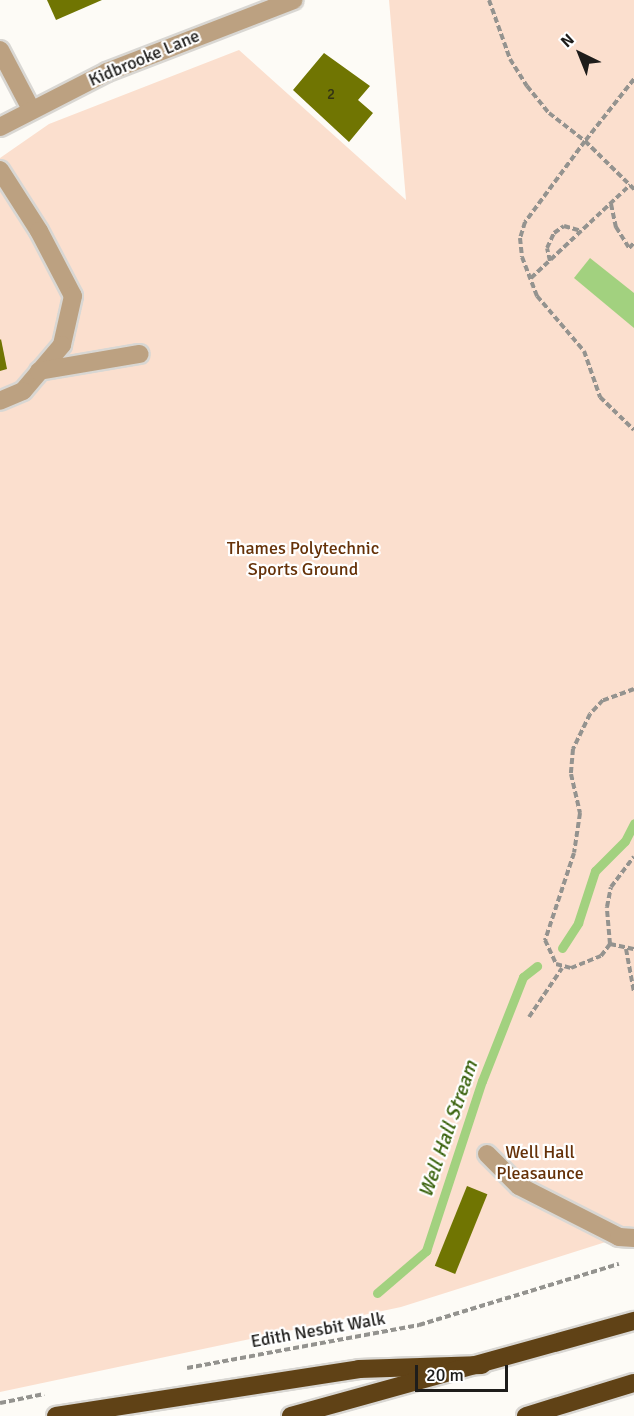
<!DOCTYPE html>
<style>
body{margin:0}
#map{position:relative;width:634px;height:1416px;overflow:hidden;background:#fdfbf6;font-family:Signika,sans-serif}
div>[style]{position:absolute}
.green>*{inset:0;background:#fbdfce}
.water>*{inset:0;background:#a2d17f}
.stream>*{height:9px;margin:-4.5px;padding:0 4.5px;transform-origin:4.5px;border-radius:4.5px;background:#a2d17f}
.building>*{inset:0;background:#707502;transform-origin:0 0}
.path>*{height:4px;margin-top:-2px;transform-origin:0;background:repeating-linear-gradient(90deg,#94938f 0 6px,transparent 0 9px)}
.roads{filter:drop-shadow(2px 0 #d9d7d3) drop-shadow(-2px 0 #d9d7d3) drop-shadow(0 2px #d9d7d3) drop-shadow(0 -2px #d9d7d3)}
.minor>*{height:18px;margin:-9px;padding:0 9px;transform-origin:9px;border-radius:9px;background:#bca181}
.highway>*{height:18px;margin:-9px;padding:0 9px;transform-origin:9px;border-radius:9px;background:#604216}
span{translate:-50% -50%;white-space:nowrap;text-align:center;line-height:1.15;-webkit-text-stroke:4.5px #fff;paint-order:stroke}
.number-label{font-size:15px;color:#323315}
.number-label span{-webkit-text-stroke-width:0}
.street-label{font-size:18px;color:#1e1d1b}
.park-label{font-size:18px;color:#653108}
.water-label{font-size:20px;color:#3a630e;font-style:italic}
.north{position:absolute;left:550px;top:24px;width:60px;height:60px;-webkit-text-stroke:4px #fff;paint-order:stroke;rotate:317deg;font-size:16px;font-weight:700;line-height:24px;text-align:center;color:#1e1d1b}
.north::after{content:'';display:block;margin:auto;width:21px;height:27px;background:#1e1d1b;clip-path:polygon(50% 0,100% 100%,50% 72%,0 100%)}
.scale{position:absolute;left:415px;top:1365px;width:93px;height:27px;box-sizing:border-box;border:3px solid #1e1d1b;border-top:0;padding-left:8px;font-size:18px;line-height:21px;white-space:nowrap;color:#1e1d1b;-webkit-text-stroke:4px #fff;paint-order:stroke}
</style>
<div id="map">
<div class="green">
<i style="clip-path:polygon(389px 0,634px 0,634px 1233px,401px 1307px,0 1392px,0 158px,49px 124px,239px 50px,406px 200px)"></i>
</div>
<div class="water">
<i style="clip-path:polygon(590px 258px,634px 293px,634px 328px,574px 278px)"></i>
</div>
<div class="stream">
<i style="left:562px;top:948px;width:30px;rotate:-57deg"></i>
<i style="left:578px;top:923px;width:55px;rotate:-71.9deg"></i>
<i style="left:595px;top:871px;width:42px;rotate:-45deg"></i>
<i style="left:625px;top:841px;width:20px;rotate:-63deg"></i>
<i style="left:377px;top:1293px;width:65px;rotate:-40.6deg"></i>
<i style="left:426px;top:1251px;width:179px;rotate:-71.8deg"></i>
<i style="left:482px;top:1081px;width:112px;rotate:-68.5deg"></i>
<i style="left:523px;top:977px;width:18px;rotate:-38deg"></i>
</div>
<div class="building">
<i style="clip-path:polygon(47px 0,102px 0,56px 20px)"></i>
<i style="clip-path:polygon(324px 53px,370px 86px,358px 100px,373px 113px,349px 142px,293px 90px)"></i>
<i style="clip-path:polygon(1px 339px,7px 369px,0 371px,0 340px)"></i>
<i style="left:467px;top:1186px;width:22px;height:86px;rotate:22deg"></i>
</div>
<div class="path">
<i style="left:489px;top:0;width:63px;rotate:70.4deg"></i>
<i style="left:510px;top:59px;width:32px;rotate:58deg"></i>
<i style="left:527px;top:86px;width:35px;rotate:51deg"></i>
<i style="left:549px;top:113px;width:46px;rotate:37.9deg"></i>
<i style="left:585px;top:141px;width:101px;rotate:126.5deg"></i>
<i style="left:525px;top:222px;width:17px;rotate:107deg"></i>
<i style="left:520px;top:238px;width:19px;rotate:84deg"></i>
<i style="left:522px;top:257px;width:42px;rotate:69deg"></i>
<i style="left:537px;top:296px;width:72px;rotate:49.5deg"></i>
<i style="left:584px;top:351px;width:49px;rotate:70.8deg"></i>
<i style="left:600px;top:397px;width:47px;rotate:44.1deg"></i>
<i style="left:634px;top:79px;width:79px;rotate:128.3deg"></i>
<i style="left:585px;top:141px;width:69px;rotate:44.4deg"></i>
<i style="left:611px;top:204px;width:24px;rotate:78deg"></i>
<i style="left:616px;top:227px;width:25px;rotate:58deg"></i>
<i style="left:629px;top:248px;width:7px;rotate:-45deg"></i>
<i style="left:550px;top:261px;width:13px;rotate:-103deg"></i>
<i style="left:547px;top:248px;width:17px;rotate:-65deg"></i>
<i style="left:554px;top:233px;width:12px;rotate:-35deg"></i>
<i style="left:564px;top:226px;width:18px;rotate:16deg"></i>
<i style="left:531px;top:278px;width:136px;rotate:-43.2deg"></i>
<i style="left:634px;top:689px;width:33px;rotate:160deg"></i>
<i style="left:603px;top:700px;width:19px;rotate:133deg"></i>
<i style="left:590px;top:714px;width:39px;rotate:116deg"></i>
<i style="left:573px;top:749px;width:25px;rotate:95deg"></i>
<i style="left:571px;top:774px;width:40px;rotate:77deg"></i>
<i style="left:580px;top:813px;width:40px;rotate:98.5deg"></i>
<i style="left:574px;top:853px;width:92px;rotate:108.4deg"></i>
<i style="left:545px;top:940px;width:26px;rotate:65deg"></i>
<i style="left:556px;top:964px;width:16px;rotate:15deg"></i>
<i style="left:571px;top:968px;width:32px;rotate:-22deg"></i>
<i style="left:601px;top:956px;width:15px;rotate:-53deg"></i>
<i style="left:610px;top:944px;width:37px;rotate:-95deg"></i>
<i style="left:607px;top:907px;width:20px;rotate:-79deg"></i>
<i style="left:611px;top:887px;width:38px;rotate:-53deg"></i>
<i style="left:610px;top:944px;width:25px;rotate:12deg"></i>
<i style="left:626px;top:949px;width:44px;rotate:79.5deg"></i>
<i style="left:529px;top:1017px;width:59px;rotate:-56deg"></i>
<i style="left:187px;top:1368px;width:236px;rotate:-10.5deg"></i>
<i style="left:419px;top:1325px;width:209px;rotate:-17deg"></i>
<i style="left:0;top:1403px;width:45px;rotate:-11.6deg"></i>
</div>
<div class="roads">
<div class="minor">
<i style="left:0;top:50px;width:67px;rotate:62.3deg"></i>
<i style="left:0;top:127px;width:120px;rotate:-27.2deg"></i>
<i style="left:107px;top:72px;width:200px;rotate:-21.1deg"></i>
<i style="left:0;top:170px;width:72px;rotate:57.4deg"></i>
<i style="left:39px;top:231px;width:73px;rotate:62.4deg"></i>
<i style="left:73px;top:296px;width:50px;rotate:102.7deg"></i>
<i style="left:62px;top:345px;width:60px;rotate:130.3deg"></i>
<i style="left:23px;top:391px;width:25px;rotate:157deg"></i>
<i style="left:39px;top:371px;width:102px;rotate:-9.6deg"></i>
<i style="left:487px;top:1154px;width:45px;rotate:45deg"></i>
<i style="left:519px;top:1186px;width:112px;rotate:27deg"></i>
<i style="left:619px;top:1237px;width:15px;rotate:4deg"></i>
</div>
<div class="highway">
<i style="left:56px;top:1416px;width:307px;rotate:-8.8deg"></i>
<i style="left:359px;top:1369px;width:123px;rotate:-1.9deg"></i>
<i style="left:291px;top:1416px;width:356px;rotate:-15.5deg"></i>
<i style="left:526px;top:1416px;width:113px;rotate:-17deg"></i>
</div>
</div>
<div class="number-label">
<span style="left:331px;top:95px">2</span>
</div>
<div class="street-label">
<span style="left:144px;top:58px;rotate:-23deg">Kidbrooke Lane</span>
<span style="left:318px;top:1330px;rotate:-10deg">Edith Nesbit Walk</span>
</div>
<div class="park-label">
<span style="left:303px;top:559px">Thames Polytechnic<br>Sports Ground</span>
<span style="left:540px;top:1163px">Well Hall<br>Pleasaunce</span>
</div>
<div class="water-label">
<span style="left:448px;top:1129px;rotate:-71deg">Well Hall Stream</span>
</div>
<div class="north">N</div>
<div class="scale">20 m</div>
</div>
